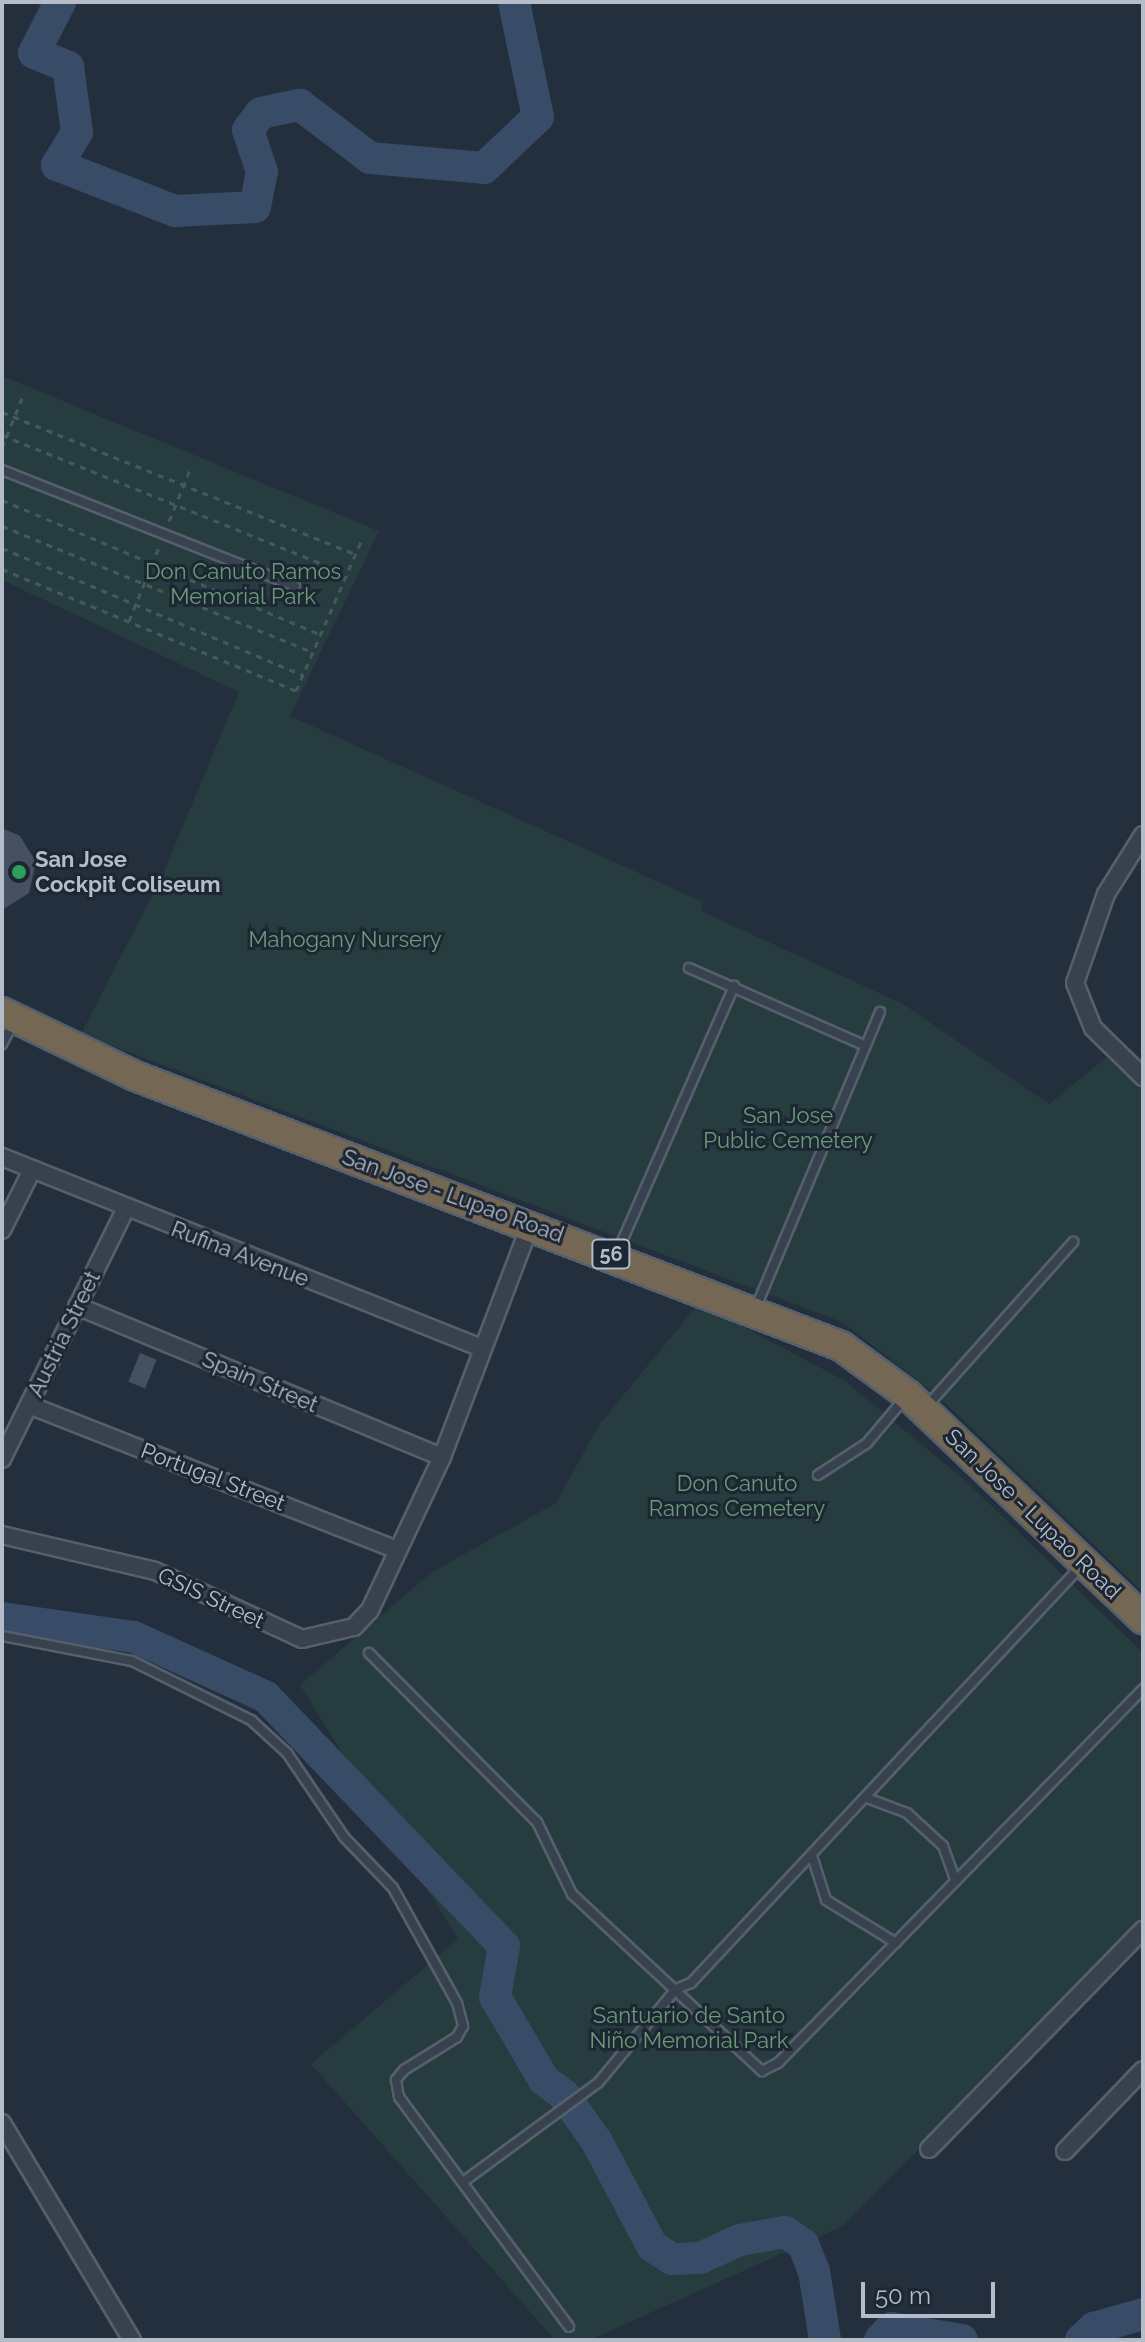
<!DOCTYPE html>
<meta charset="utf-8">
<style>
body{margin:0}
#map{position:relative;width:1145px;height:2342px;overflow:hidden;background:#242f3e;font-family:Raleway,sans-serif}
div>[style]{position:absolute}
.green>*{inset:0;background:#263c3f}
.river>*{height:32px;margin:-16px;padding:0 16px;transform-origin:16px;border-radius:16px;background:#394c67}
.building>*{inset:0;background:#455162;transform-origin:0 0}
.path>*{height:3px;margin-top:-1.5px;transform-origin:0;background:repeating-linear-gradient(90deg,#44595c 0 6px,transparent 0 12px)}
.roads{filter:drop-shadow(2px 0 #565f6c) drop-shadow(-2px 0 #565f6c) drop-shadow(0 2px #565f6c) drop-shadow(0 -2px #565f6c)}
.lane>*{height:8px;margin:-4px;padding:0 4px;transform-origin:4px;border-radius:4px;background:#38414e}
.street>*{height:16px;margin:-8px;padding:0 8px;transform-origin:8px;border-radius:8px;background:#38414e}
.highway>*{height:28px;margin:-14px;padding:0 14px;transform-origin:14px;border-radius:14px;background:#746855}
.dots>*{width:22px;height:22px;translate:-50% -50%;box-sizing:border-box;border:4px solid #1d2633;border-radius:50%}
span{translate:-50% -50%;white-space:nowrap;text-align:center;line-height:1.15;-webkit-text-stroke:6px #1d2633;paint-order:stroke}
.shield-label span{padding:2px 6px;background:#1d2633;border:2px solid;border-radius:6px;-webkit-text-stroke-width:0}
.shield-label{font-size:20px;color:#b4bcc9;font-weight:700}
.park-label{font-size:22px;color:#6b9a76}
.poi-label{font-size:22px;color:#b4bcc9;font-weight:700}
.left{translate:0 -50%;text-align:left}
.street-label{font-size:22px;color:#b4bcc9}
.frame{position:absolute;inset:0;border:4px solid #b4bcc9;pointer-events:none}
.scale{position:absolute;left:861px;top:2282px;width:134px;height:36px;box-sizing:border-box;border:4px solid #b4bcc9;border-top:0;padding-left:10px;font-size:24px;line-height:28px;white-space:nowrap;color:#b4bcc9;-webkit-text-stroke:6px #1d2633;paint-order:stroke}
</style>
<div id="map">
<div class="green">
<i style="clip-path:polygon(2px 376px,379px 531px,290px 716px,703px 902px,701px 911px,903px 1004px,1049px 1104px,1107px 1057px,1143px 1089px,1143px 1592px,936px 1394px,842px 1322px,81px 1034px,161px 878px,239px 692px,2px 580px)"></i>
<i style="clip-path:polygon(699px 1303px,845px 1381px,968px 1483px,1143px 1653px,1143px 1923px,843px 2226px,590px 2340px,555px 2340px,311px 2064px,458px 1939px,300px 1685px,432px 1572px,556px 1503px,599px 1425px)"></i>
</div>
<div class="river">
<i style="left:60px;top:2px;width:57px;rotate:117deg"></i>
<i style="left:34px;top:53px;width:37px;rotate:22deg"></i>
<i style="left:68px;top:67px;width:66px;rotate:82.1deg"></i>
<i style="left:77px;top:132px;width:39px;rotate:121deg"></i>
<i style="left:57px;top:165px;width:127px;rotate:21.3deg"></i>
<i style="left:175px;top:211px;width:80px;rotate:-2.9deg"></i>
<i style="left:255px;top:207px;width:36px;rotate:-79deg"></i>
<i style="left:262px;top:172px;width:44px;rotate:-108.4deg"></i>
<i style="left:248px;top:130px;width:21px;rotate:-53deg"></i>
<i style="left:261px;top:113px;width:40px;rotate:-12deg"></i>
<i style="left:300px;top:105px;width:88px;rotate:37.1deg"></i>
<i style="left:370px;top:158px;width:114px;rotate:5deg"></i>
<i style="left:484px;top:168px;width:74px;rotate:-43.4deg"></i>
<i style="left:538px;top:117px;width:117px;rotate:-101.8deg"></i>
<i style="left:2px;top:1618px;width:133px;rotate:8.2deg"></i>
<i style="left:134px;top:1637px;width:145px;rotate:24.4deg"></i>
<i style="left:266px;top:1697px;width:344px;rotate:46.3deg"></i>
<i style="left:504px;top:1946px;width:52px;rotate:100deg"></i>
<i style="left:495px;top:1997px;width:96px;rotate:59.4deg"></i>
<i style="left:544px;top:2080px;width:25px;rotate:37deg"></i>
<i style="left:564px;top:2095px;width:57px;rotate:54.9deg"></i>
<i style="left:597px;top:2142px;width:118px;rotate:62.1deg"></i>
<i style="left:652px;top:2246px;width:24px;rotate:33deg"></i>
<i style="left:672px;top:2259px;width:28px;rotate:-2deg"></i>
<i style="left:700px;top:2258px;width:44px;rotate:-24.2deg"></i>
<i style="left:740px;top:2240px;width:46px;rotate:-10.1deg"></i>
<i style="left:785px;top:2232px;width:22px;rotate:34deg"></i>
<i style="left:803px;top:2244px;width:29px;rotate:68deg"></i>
<i style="left:814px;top:2271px;width:70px;rotate:80.9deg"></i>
<i style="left:880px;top:2340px;width:16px;rotate:-47deg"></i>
<i style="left:891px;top:2328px;width:72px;rotate:9.6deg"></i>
<i style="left:1081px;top:2340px;width:18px;rotate:-43deg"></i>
<i style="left:1094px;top:2328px;width:51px;rotate:-15.9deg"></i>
</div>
<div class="building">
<i style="clip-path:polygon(2px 828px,20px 836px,36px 862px,29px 893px,2px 910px)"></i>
<i style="left:140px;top:1353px;width:18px;height:31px;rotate:22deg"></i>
</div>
<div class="path">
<i style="left:2px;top:412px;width:380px;rotate:21.9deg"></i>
<i style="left:2px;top:435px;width:372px;rotate:21.9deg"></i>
<i style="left:2px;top:448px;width:54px;rotate:-68.2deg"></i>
<i style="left:2px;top:500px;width:346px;rotate:22.9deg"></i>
<i style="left:169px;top:521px;width:58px;rotate:-67.8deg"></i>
<i style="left:2px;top:526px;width:336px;rotate:22.1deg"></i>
<i style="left:2px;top:548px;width:327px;rotate:22.9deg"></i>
<i style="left:2px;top:569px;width:318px;rotate:22.5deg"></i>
<i style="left:296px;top:691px;width:168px;rotate:-66.5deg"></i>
<i style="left:129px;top:621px;width:80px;rotate:-67.9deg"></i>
</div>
<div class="roads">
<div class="lane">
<i style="left:2px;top:470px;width:315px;rotate:21.6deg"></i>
<i style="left:689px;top:968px;width:193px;rotate:23.8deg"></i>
<i style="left:2px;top:1044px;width:24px;rotate:-62deg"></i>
<i style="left:616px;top:1255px;width:294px;rotate:-66.3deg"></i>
<i style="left:756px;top:1307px;width:320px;rotate:-67.2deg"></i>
<i style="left:927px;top:1406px;width:220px;rotate:-48.3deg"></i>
<i style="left:818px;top:1475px;width:59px;rotate:-33.1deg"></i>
<i style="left:867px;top:1443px;width:59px;rotate:-49.8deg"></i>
<i style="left:2px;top:1636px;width:132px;rotate:10.9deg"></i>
<i style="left:132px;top:1661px;width:133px;rotate:26.4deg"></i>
<i style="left:251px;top:1720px;width:49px;rotate:42.5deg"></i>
<i style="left:287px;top:1753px;width:102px;rotate:55.8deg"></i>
<i style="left:344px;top:1837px;width:71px;rotate:46.1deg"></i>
<i style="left:393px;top:1888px;width:132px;rotate:60.9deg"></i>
<i style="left:457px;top:2003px;width:24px;rotate:75deg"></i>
<i style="left:463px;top:2026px;width:13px;rotate:119deg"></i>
<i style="left:457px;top:2037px;width:62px;rotate:148.1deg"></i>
<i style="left:404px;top:2070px;width:13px;rotate:129deg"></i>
<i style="left:396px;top:2080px;width:17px;rotate:80deg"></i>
<i style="left:399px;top:2097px;width:286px;rotate:53.5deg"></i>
<i style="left:369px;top:1653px;width:238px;rotate:45.2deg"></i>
<i style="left:537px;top:1822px;width:80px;rotate:64.1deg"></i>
<i style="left:572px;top:1894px;width:260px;rotate:43deg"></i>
<i style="left:762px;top:2071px;width:18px;rotate:-27deg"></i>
<i style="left:778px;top:2063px;width:523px;rotate:-45.7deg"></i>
<i style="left:867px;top:1798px;width:43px;rotate:20.6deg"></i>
<i style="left:907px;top:1813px;width:49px;rotate:42.5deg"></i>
<i style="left:943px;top:1846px;width:37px;rotate:70deg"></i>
<i style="left:812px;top:1856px;width:46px;rotate:72.3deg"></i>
<i style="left:826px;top:1900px;width:82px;rotate:31.6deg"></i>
<i style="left:463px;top:2182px;width:167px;rotate:-36.3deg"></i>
<i style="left:598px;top:2083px;width:122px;rotate:-50.3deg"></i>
<i style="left:676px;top:1989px;width:16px;rotate:-22deg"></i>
<i style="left:691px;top:1983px;width:570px;rotate:-46.92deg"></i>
</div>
<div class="street">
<i style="left:1143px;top:835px;width:70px;rotate:122.1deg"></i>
<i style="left:1106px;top:894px;width:94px;rotate:109.2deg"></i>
<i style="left:1075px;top:983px;width:48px;rotate:68.2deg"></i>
<i style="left:1093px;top:1028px;width:70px;rotate:44.4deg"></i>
<i style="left:2px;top:1157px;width:513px;rotate:21.72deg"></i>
<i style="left:2px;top:1230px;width:65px;rotate:-63.4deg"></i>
<i style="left:77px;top:1306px;width:395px;rotate:22.5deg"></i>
<i style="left:29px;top:1405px;width:396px;rotate:21.5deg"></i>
<i style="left:2px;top:1459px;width:278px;rotate:-63.7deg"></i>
<i style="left:2px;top:1535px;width:157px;rotate:13.2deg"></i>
<i style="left:155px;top:1571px;width:162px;rotate:24.8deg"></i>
<i style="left:302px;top:1639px;width:53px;rotate:-13deg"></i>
<i style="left:354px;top:1627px;width:23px;rotate:-47deg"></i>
<i style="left:370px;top:1610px;width:169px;rotate:-64.8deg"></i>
<i style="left:442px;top:1457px;width:248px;rotate:-69.2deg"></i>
<i style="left:2px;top:2123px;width:253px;rotate:59.1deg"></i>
<i style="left:929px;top:2149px;width:306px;rotate:-45.7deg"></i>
<i style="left:1065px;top:2151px;width:112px;rotate:-46.1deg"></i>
</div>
<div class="highway">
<i style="left:2px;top:1012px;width:148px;rotate:25.7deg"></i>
<i style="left:135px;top:1076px;width:756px;rotate:20.93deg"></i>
<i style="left:841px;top:1346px;width:83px;rotate:36.2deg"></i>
<i style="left:908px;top:1395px;width:325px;rotate:43.6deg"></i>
</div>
</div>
<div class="dots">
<i style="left:19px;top:872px;background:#2e9e5b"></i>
</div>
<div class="shield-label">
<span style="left:611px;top:1254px">56</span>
</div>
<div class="park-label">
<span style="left:243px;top:584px">Don Canuto Ramos<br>Memorial Park</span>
<span style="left:345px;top:940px">Mahogany Nursery</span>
<span style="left:788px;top:1128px">San Jose<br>Public Cemetery</span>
<span style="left:737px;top:1496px">Don Canuto<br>Ramos Cemetery</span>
<span style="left:689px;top:2028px">Santuario de Santo<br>Niño Memorial Park</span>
</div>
<div class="poi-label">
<span class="left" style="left:35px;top:872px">San Jose<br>Cockpit Coliseum</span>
</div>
<div class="street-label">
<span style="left:453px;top:1196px;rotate:20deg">San Jose - Lupao Road</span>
<span style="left:240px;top:1254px;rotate:21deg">Rufina Avenue</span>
<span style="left:64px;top:1334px;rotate:-64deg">Austria Street</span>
<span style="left:260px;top:1382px;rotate:23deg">Spain Street</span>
<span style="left:213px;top:1477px;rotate:21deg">Portugal Street</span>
<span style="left:1033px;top:1514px;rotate:44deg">San Jose - Lupao Road</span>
<span style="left:211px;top:1598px;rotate:25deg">GSIS Street</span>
</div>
<div class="frame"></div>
<div class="scale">50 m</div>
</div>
